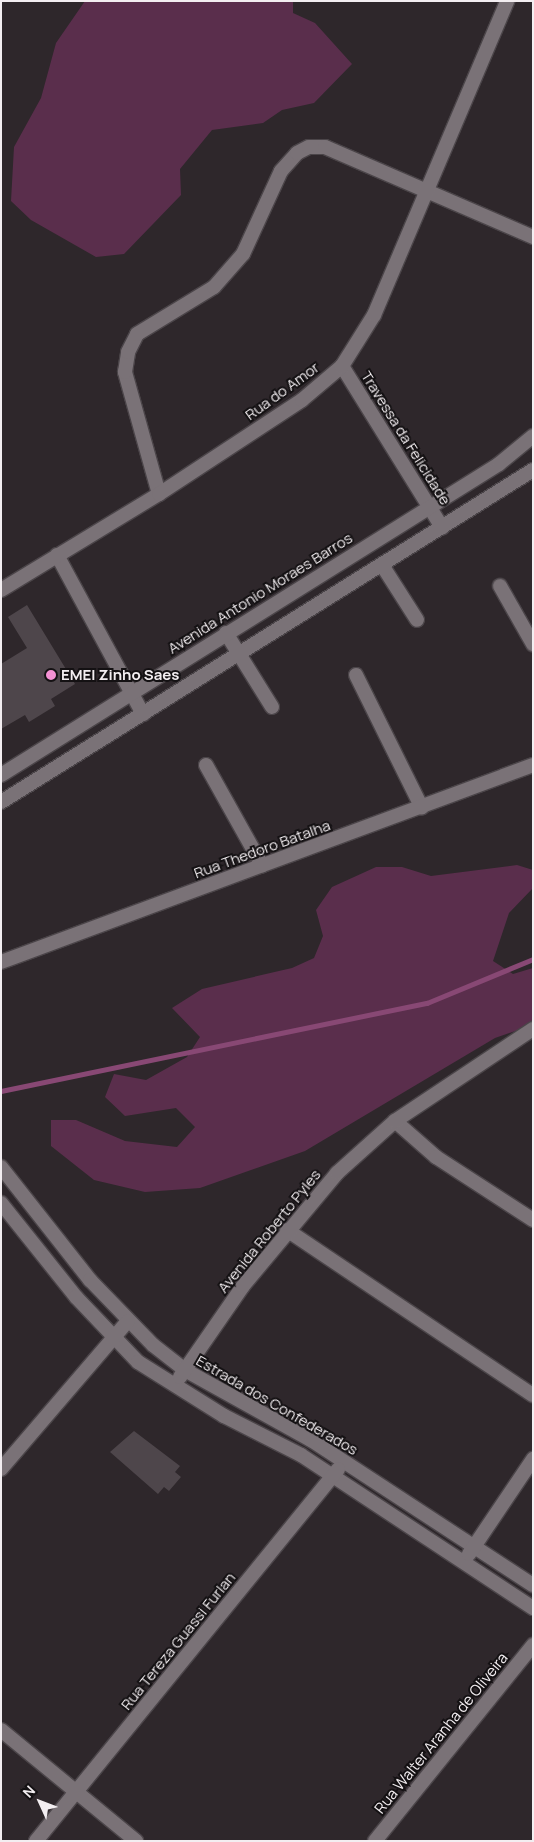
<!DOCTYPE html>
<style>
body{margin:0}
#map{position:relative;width:534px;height:1842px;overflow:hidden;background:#2e272b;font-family:Manrope,sans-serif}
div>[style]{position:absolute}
.green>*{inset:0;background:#5a2e4c}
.stream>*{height:4.5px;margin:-2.25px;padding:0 2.25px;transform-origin:2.25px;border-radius:2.25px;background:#884874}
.building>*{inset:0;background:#4e464b}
.roads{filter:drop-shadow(1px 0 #4b4549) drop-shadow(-1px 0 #4b4549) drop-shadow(0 1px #4b4549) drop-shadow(0 -1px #4b4549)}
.minor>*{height:14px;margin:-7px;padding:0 7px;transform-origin:7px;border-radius:7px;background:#7a7277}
.tertiary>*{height:14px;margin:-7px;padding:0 7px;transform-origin:7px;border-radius:7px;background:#7a7277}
.dots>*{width:14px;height:14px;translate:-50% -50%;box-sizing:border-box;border:2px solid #141113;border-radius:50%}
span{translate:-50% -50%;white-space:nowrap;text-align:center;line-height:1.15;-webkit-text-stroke:4px #141113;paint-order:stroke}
.street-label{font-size:15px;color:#f3eef1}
.poi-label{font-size:15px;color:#f3eef1;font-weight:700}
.left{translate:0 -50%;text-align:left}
.frame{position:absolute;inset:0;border:2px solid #f3eef1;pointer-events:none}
.north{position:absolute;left:15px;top:1777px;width:50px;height:50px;-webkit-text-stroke:4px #141113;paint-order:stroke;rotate:313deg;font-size:14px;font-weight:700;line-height:20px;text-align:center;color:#f3eef1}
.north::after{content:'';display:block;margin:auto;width:18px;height:22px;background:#f3eef1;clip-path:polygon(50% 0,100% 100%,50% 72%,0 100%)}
</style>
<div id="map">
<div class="green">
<i style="clip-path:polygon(85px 1px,293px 1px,293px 13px,315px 23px,352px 64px,314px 103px,282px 110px,263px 123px,212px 130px,180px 169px,181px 195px,124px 254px,96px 257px,31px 220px,11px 201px,14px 147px,41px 98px,56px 43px)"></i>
<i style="clip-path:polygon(517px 865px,533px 870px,533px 888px,509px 913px,493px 961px,513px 974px,533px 968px,533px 1025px,495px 1038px,305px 1151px,200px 1188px,145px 1192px,94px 1180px,51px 1146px,51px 1120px,76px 1120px,125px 1141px,177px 1147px,195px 1127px,176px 1108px,125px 1116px,105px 1097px,114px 1074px,146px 1080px,187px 1057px,200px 1037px,172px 1008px,202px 989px,292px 968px,314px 958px,323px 936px,316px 910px,332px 887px,376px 867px,402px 867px,431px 876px)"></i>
</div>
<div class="stream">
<i style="left:1px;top:1091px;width:435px;rotate:-11.7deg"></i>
<i style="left:427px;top:1003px;width:115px;rotate:-22.5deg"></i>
</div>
<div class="building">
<i style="clip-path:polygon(27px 605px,75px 684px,51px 699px,55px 706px,29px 722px,25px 715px,1px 729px,1px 664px,27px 648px,8px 617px)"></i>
<i style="clip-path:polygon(134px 1431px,180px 1466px,175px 1472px,181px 1477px,169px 1491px,164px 1487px,158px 1494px,110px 1452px)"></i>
</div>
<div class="roads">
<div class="minor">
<i style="left:342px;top:366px;width:190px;rotate:58.2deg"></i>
<i style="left:159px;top:494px;width:127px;rotate:-105.6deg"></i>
<i style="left:125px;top:372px;width:20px;rotate:-81deg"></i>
<i style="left:128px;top:352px;width:20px;rotate:-63deg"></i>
<i style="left:137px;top:334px;width:90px;rotate:-31.4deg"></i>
<i style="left:214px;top:287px;width:44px;rotate:-48.7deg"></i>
<i style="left:243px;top:254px;width:91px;rotate:-65.4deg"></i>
<i style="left:281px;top:171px;width:24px;rotate:-48deg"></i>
<i style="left:297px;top:153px;width:13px;rotate:-27deg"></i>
<i style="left:309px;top:147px;width:16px"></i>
<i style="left:325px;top:147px;width:227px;rotate:23.4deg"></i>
<i style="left:57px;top:555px;width:181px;rotate:61.6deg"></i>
<i style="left:382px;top:565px;width:65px;rotate:57.5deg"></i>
<i style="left:500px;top:586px;width:67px;rotate:60.4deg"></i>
<i style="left:1px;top:590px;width:185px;rotate:-31.3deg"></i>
<i style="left:159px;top:494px;width:171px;rotate:-33.3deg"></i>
<i style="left:302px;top:400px;width:52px;rotate:-40.4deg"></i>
<i style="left:342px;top:366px;width:60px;rotate:-57.9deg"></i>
<i style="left:374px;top:315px;width:341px;rotate:-67deg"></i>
<i style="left:226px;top:633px;width:87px;rotate:58.1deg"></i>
<i style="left:356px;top:675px;width:148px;rotate:63.6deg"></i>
<i style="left:206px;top:765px;width:115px;rotate:60.8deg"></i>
<i style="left:1px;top:962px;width:567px;rotate:-20.32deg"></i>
<i style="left:395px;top:1121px;width:55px;rotate:41.3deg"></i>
<i style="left:436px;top:1157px;width:116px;rotate:33deg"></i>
<i style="left:1px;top:1167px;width:144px;rotate:51.8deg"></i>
<i style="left:90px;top:1280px;width:91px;rotate:45.9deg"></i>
<i style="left:153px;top:1345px;width:41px;rotate:38deg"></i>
<i style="left:185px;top:1370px;width:144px;rotate:29.1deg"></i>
<i style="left:311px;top:1440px;width:265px;rotate:33.2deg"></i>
<i style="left:1px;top:1203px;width:120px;rotate:51.4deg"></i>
<i style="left:76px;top:1297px;width:90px;rotate:46.4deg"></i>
<i style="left:138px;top:1362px;width:102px;rotate:32.1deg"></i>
<i style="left:224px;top:1416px;width:86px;rotate:26.9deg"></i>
<i style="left:301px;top:1455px;width:278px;rotate:33.4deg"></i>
<i style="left:287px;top:1230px;width:296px;rotate:33.9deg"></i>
<i style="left:180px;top:1377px;width:111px;rotate:-55.3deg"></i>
<i style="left:243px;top:1286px;width:147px;rotate:-50.2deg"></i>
<i style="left:337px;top:1173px;width:78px;rotate:-41.9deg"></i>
<i style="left:395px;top:1121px;width:166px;rotate:-33.7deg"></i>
<i style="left:1px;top:1469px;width:195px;rotate:-49.4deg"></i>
<i style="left:469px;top:1554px;width:115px;rotate:-56deg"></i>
<i style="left:1px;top:1730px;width:175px;rotate:39.4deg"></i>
<i style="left:36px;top:1841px;width:479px;rotate:-50.9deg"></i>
<i style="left:375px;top:1841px;width:252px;rotate:-51.1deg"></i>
</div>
<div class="tertiary">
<i style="left:1px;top:775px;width:587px;rotate:-31.98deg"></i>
<i style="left:499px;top:464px;width:44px;rotate:-39.5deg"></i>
<i style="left:1px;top:802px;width:627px;rotate:-31.97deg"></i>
</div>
</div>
<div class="dots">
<i style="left:51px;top:675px;background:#f491d3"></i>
</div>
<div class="street-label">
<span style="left:282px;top:391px;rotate:-36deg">Rua do Amor</span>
<span style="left:406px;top:438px;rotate:58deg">Travessa da Felicidade</span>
<span style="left:260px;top:593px;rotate:-32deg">Avenida Antonio Moraes Barros</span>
<span style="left:262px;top:849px;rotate:-20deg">Rua Thedoro Batalha</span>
<span style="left:269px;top:1231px;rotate:-51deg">Avenida Roberto Pyles</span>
<span style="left:277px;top:1405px;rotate:30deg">Estrada dos Confederados</span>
<span style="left:178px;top:1641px;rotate:-51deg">Rua Tereza Guassi Furlan</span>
<span style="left:441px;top:1733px;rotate:-51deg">Rua Walter Aranha de Oliveira</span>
</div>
<div class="poi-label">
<span class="left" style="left:61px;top:675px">EMEI Zinho Saes</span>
</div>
<div class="frame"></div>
<div class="north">N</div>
</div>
